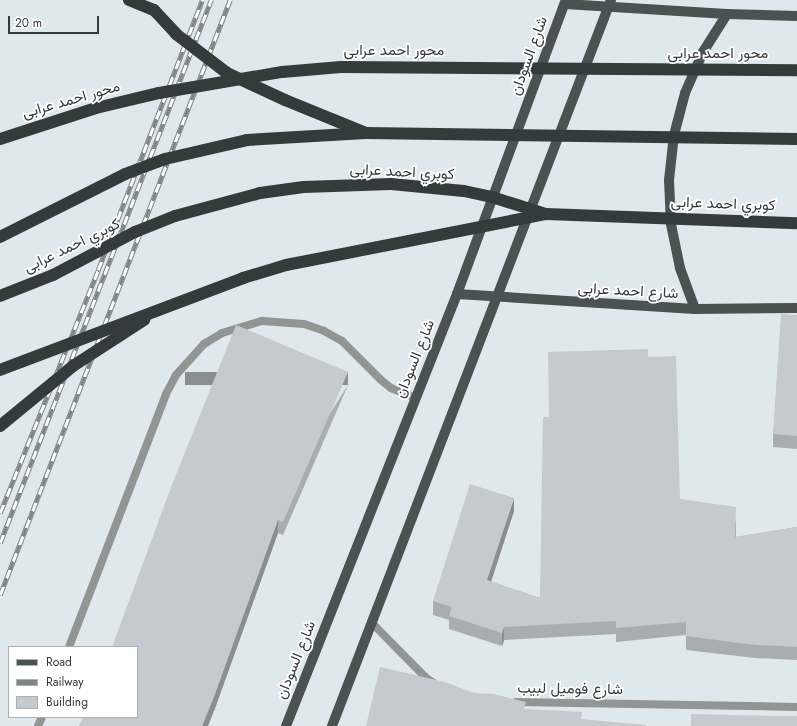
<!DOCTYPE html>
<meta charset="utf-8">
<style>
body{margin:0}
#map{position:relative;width:797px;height:726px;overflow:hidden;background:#dfe8ec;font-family:Jost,Vazirmatn,sans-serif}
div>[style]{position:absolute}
.service>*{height:8px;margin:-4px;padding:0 4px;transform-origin:4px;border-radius:4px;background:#919594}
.minor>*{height:8px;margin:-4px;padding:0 4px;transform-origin:4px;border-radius:4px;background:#919594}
.primary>*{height:10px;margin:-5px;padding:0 5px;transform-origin:5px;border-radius:5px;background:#4b5352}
.motorway>*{height:12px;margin:-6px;padding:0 6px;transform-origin:6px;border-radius:6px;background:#343c3b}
.rail>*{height:4.5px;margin-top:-2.25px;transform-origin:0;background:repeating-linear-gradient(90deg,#fff 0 9px,#7e8587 0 18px);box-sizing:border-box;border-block:1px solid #7e8587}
.motorway-bridge>*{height:12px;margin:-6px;padding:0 6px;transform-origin:6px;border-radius:6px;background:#343c3b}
.wall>*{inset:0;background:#a9adb3}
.shaded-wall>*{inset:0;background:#8a8d92;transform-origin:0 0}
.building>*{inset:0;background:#c5c9d0}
span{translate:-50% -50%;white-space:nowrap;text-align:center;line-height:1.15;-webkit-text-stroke:3.5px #fff;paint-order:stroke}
.street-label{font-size:15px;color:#35393a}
.legend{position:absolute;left:8px;top:646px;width:130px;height:72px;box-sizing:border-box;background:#fff;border:1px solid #aeb0b0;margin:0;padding:5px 7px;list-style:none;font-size:12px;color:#35393a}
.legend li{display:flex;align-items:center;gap:8px;height:20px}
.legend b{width:20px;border:1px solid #aeb0b0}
.scale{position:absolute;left:8px;top:16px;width:91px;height:18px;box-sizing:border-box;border:2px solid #35393a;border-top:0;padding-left:5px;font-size:12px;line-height:14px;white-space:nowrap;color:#35393a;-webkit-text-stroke:3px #fff;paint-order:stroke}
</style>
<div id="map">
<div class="service">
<i style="left:69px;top:647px;width:271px;rotate:-69deg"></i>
<i style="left:166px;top:394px;width:21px;rotate:-62deg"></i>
<i style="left:176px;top:375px;width:42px;rotate:-47.9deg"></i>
<i style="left:204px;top:344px;width:21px;rotate:-31deg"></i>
<i style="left:222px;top:333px;width:42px;rotate:-16.7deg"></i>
<i style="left:262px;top:321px;width:42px;rotate:4.1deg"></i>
<i style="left:304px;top:324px;width:21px;rotate:19deg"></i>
<i style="left:324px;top:331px;width:21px;rotate:29deg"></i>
<i style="left:342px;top:341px;width:55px;rotate:45deg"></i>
<i style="left:381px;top:380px;width:13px;rotate:39deg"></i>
<i style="left:391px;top:388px;width:27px;rotate:22deg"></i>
<i style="left:38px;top:726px;width:10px;rotate:-66deg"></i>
</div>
<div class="minor">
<i style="left:372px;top:623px;width:77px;rotate:45.5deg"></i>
<i style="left:426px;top:678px;width:9px;rotate:32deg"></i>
<i style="left:516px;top:702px;width:281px;rotate:1deg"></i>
</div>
<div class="primary">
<i style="left:565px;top:4px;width:162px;rotate:3.5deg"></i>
<i style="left:727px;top:14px;width:70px;rotate:1.6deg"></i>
<i style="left:457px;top:294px;width:238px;rotate:3.6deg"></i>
<i style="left:695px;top:309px;width:102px;rotate:-0.6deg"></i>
<i style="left:695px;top:309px;width:44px;rotate:-110.1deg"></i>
<i style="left:680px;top:268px;width:45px;rotate:-101.6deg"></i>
<i style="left:671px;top:224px;width:44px;rotate:-92.6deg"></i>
<i style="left:669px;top:180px;width:45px;rotate:-83.7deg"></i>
<i style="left:674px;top:135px;width:43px;rotate:-75.3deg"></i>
<i style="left:685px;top:93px;width:45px;rotate:-66.3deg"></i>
<i style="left:703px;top:52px;width:45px;rotate:-57.7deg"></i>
<i style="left:286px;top:726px;width:465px;rotate:-68.4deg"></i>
<i style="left:457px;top:294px;width:314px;rotate:-69.7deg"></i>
<i style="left:332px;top:726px;width:778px;rotate:-68.98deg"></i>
</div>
<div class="motorway">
<i style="left:129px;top:0;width:27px;rotate:22deg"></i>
<i style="left:285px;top:100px;width:87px;rotate:22.2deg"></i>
</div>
<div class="rail">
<i style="left:0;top:513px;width:262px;rotate:-68deg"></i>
<i style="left:98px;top:270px;width:289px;rotate:-68.9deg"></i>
<i style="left:0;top:543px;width:583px;rotate:-68.76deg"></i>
<i style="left:0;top:595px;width:638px;rotate:-68.87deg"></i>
</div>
<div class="motorway-bridge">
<i style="left:154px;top:10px;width:33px;rotate:47deg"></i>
<i style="left:176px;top:34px;width:64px;rotate:37.4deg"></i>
<i style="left:227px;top:73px;width:64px;rotate:25deg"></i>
<i style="left:0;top:139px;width:101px;rotate:-17.9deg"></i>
<i style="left:96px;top:108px;width:65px;rotate:-13.4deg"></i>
<i style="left:159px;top:93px;width:125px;rotate:-9.7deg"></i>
<i style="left:282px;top:72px;width:59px;rotate:-4.8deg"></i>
<i style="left:341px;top:67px;width:456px;rotate:0.4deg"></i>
<i style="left:0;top:237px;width:140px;rotate:-26.7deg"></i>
<i style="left:125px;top:174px;width:43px;rotate:-20.6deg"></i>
<i style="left:165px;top:159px;width:84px;rotate:-13deg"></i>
<i style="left:247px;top:140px;width:119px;rotate:-3.4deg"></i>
<i style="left:366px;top:133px;width:431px;rotate:0.8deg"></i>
<i style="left:0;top:296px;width:57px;rotate:-21.6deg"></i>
<i style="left:53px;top:275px;width:93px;rotate:-27.7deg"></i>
<i style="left:135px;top:232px;width:43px;rotate:-21.8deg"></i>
<i style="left:175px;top:216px;width:88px;rotate:-15.1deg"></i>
<i style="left:260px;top:193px;width:44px;rotate:-7.8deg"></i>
<i style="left:304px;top:187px;width:87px;rotate:-2deg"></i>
<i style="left:391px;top:184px;width:73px;rotate:5.5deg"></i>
<i style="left:464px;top:191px;width:29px;rotate:12deg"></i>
<i style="left:492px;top:197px;width:57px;rotate:17.5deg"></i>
<i style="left:546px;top:214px;width:251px;rotate:2.1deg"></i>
<i style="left:0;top:370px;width:260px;rotate:-20.7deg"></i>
<i style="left:243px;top:278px;width:45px;rotate:-16.8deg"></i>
<i style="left:286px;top:265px;width:264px;rotate:-11.1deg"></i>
<i style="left:0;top:426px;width:94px;rotate:-39.4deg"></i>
<i style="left:73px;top:366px;width:85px;rotate:-32.9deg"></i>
</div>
<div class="wall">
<i style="clip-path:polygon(797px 315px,797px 449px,773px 447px,773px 434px)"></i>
<i style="clip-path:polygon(648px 357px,680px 499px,736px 521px,736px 537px,797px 527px,797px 660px,755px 658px,686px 650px,686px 635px,616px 642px,616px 634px,504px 640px,502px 646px,449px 629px,449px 620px,433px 615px,433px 601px,514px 511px,491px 582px,540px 598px,549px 417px)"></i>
<i style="clip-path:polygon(348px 385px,283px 535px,278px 533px,214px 711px,137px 717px)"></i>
</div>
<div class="shaded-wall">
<i style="left:348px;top:372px;width:13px;height:163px;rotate:90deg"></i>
<i style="clip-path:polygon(514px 498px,514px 511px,487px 594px,487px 580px)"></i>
<i style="clip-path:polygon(278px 520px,278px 533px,214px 711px,208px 726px,202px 726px)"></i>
<i style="clip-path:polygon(504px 627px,504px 640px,502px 646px,502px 633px)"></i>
</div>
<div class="building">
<i style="clip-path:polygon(781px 314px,797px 315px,797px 436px,773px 434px)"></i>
<i style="clip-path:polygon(236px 325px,348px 372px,283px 522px,278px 520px,214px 697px,202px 726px,79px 726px,83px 717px,137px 717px,137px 647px,112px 647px,173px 482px)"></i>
<i style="clip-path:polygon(648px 349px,648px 357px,676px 356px,680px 499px,736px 507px,735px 537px,797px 527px,797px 647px,755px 645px,686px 636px,686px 622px,616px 628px,616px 621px,504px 627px,502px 633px,449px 616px,452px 607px,433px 601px,470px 484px,514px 498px,487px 580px,540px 598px,543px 417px,549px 417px,548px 352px)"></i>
<i style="clip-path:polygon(380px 667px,445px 682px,474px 693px,493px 694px,526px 702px,524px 709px,582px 712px,581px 719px,646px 725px,646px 726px,366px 726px)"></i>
<i style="clip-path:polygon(691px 714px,774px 716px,797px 716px,797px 726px,691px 726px)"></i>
</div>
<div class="street-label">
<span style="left:394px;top:51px">محور احمد عرابى</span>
<span style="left:718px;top:54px">محور احمد عرابى</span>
<span style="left:529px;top:56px;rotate:-70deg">شارع السودان</span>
<span style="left:71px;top:100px;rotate:-16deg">محور احمد عرابى</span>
<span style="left:402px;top:172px;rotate:3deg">كوبري احمد عرابى</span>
<span style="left:723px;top:204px;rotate:2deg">كوبري احمد عرابى</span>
<span style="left:72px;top:246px;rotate:-26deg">كوبري احمد عرابى</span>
<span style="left:628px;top:291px;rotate:3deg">شارع احمد عرابى</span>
<span style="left:415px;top:359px;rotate:-68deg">شارع السودان</span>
<span style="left:296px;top:660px;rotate:-68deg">شارع السودان</span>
<span style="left:570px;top:689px;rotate:1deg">شارع فوميل لبيب</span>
</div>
<ul class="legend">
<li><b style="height:5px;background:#4b5352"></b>Road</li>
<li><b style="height:5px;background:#7e8587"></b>Railway</li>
<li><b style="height:11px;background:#c5c9d0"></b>Building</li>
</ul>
<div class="scale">20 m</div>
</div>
